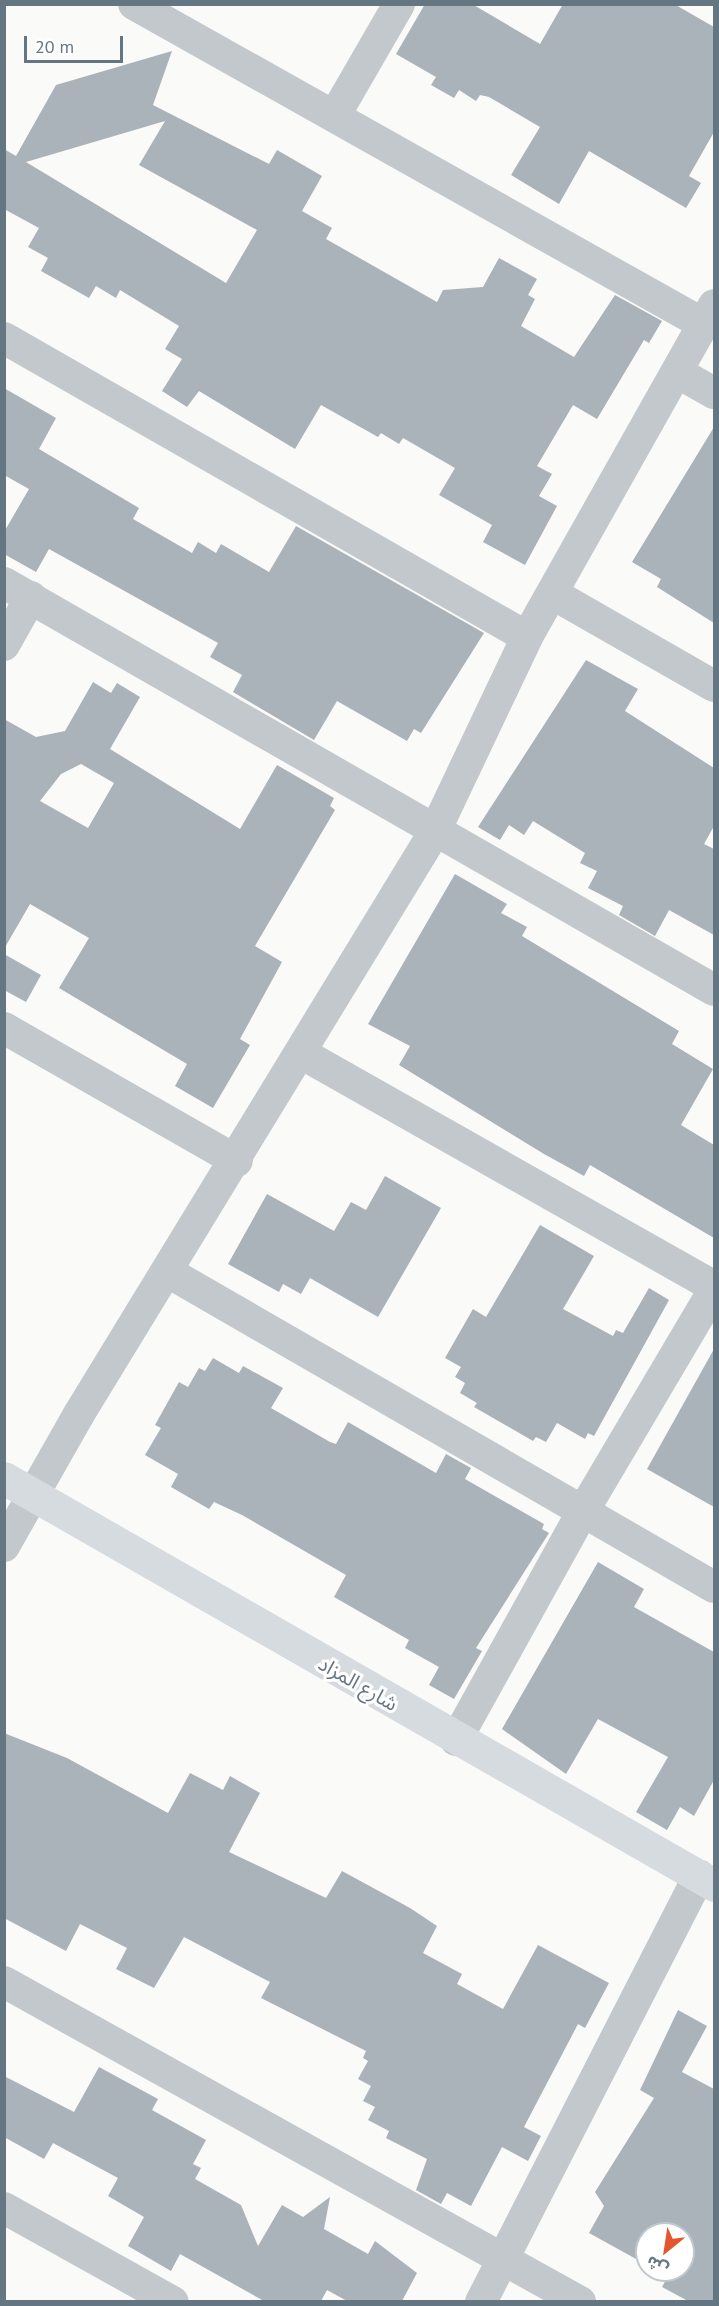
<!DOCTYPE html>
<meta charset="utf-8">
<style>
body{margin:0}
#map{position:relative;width:719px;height:2306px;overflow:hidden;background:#fafaf8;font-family:"PT Sans","Noto Sans Arabic",sans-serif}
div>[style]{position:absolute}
.building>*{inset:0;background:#aab3b9}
.street>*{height:32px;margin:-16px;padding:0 16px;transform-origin:16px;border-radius:16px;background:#c3c8cc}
.secondary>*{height:33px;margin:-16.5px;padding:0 16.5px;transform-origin:16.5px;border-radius:16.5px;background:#d6dbdf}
span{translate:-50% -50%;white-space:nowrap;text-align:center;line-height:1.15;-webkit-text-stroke:6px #fff;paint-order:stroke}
.street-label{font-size:20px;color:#657683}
.frame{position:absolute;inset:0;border:6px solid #657683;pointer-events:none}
.north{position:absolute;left:635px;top:2222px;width:60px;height:60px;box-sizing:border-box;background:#fff;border:2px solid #c1c8cd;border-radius:50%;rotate:210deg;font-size:16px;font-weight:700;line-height:24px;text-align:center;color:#657683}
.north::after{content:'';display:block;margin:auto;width:21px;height:27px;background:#e4572e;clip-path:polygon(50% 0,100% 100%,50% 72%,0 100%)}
.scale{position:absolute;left:24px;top:36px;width:99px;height:27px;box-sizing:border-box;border:3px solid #657683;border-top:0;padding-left:8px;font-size:18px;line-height:21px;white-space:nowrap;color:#657683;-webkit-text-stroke:4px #fff;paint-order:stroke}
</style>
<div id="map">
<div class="building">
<i style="clip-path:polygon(425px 4px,472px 4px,540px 44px,563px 4px,674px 4px,714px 27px,714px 132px,689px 176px,701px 183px,686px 208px,589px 151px,559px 204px,511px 175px,540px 127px,489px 97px,480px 95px,476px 101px,459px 90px,454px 98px,431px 85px,436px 77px,396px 54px)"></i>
<i style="clip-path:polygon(evenodd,172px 51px,153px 105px,269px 164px,277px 150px,322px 176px,302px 211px,332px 228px,326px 239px,437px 302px,443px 290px,483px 287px,499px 258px,537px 279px,528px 295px,535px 299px,521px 326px,574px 357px,615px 295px,662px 321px,649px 343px,644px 340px,597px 419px,573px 405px,537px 466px,552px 474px,539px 496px,557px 506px,525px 565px,483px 542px,492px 525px,439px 495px,455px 468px,403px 438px,399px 444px,381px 433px,378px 437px,321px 405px,295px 449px,199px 391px,187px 407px,162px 391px,182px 359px,165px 349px,179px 326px,120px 290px,116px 298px,96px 286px,89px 298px,41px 271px,48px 258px,28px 247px,39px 228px,4px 209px,4px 149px,16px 156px,56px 85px,172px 51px,165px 121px,139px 165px,257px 230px,226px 283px,26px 162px,165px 121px)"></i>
<i style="clip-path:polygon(4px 388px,56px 418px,39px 449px,139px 508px,133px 519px,192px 553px,198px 542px,216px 553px,221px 544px,269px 572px,296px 526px,484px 633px,421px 733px,414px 729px,407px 741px,337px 701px,314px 740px,233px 692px,242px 675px,210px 657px,218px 643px,49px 549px,36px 572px,4px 554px,4px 532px,29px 489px,4px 475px)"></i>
<i style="clip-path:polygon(714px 427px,714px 623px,657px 587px,661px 579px,632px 562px)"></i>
<i style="clip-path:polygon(586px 660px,638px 689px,625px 711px,714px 768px,714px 826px,704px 844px,714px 849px,714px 935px,669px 910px,655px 936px,619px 915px,623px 906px,588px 888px,597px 871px,580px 863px,585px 853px,533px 821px,524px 835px,509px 825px,500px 840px,478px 827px)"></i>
<i style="clip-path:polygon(evenodd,93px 682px,111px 693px,117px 683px,140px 697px,110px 749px,240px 829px,277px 765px,334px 798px,330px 806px,335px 810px,255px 946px,282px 962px,240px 1039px,250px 1045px,213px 1108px,175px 1086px,187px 1064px,59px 988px,89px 938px,30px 904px,4px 949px,4px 719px,36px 737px,65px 731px,93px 682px,81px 764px,114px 783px,88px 828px,40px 801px,61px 774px,81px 764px)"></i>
<i style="clip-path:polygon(455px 874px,507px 904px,501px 913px,527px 927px,522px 936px,679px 1031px,672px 1044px,713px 1069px,681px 1125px,714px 1145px,714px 1238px,590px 1165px,584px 1176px,544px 1154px,399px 1065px,410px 1046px,368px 1024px)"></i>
<i style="clip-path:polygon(4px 954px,41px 975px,26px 1002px,4px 990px)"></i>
<i style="clip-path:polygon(385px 1176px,441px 1208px,378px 1317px,310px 1278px,301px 1294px,283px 1284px,279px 1292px,228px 1264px,267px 1194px,334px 1231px,351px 1202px,366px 1210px)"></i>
<i style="clip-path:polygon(540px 1225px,594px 1256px,563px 1309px,613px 1336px,616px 1330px,623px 1333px,649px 1288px,669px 1300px,594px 1436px,588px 1433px,585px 1439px,557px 1423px,546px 1442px,536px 1437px,533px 1441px,474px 1407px,477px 1403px,460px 1393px,465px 1383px,455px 1377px,461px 1367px,445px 1358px,473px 1309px,486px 1317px)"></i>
<i style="clip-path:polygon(714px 1349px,714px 1507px,647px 1469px)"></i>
<i style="clip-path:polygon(213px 1358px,239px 1373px,243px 1366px,283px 1388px,271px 1408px,330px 1442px,336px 1444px,348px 1422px,436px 1473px,446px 1454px,471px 1468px,465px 1479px,544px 1524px,542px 1529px,549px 1533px,476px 1648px,482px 1651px,454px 1699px,429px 1685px,439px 1667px,405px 1648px,409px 1640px,334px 1597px,346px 1575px,242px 1515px,214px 1502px,209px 1509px,171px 1487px,178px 1474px,145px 1455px,161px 1428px,155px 1425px,179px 1382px,188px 1387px,199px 1368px,205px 1371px)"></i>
<i style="clip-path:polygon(598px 1562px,644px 1589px,634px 1607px,714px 1652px,714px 1780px,694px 1816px,680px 1807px,667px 1830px,636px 1812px,668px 1757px,598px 1719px,566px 1774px,502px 1729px)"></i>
<i style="clip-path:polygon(4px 1733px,67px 1758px,168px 1813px,190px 1773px,223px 1790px,230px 1776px,260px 1793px,229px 1852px,326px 1898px,342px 1871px,410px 1908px,437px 1926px,423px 1953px,462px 1974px,457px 1984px,503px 2009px,538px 1945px,609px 1983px,585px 2028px,578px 2024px,524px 2127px,541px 2136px,528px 2161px,502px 2147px,471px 2206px,447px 2193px,441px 2204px,416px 2190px,427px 2159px,386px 2138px,389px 2131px,368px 2120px,375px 2107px,363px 2101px,371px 2086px,358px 2079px,368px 2061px,363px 2058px,366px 2051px,261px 1998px,270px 1982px,184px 1937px,154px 1988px,116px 1969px,127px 1948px,80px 1924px,66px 1951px,4px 1918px)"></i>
<i style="clip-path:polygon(678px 2010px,707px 2026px,682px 2072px,714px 2089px,714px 2301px,688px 2301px,662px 2287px,668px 2276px,657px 2270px,683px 2270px,683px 2234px,647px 2234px,647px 2265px,589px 2233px,604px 2206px,595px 2192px,654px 2098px,640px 2090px)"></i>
<i style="clip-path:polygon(99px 2067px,158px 2099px,152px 2110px,206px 2140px,193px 2164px,201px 2168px,195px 2179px,241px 2205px,258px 2246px,282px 2205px,303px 2217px,330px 2197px,324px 2229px,368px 2254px,375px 2241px,417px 2273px,402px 2301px,347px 2301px,327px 2290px,321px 2301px,264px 2301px,180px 2254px,171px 2271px,128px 2246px,144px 2217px,108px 2196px,118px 2178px,53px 2143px,44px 2159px,4px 2137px,4px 2076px,74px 2112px)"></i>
</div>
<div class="street">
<i style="left:134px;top:4px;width:653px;rotate:29.35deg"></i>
<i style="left:335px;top:115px;width:128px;rotate:-60deg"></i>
<i style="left:4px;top:338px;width:602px;rotate:29.76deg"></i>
<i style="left:677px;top:372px;width:43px;rotate:29.6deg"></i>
<i style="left:4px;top:583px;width:818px;rotate:29.82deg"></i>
<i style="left:555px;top:595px;width:183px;rotate:29.8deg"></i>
<i style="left:4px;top:645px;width:55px;rotate:-60.6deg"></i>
<i style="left:4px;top:1028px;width:268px;rotate:29.7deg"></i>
<i style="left:301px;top:1053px;width:475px;rotate:29.5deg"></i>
<i style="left:168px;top:1272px;width:630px;rotate:29.98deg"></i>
<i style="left:4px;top:1546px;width:152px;rotate:-60.4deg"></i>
<i style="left:79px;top:1414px;width:683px;rotate:-58.59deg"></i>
<i style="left:435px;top:831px;width:215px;rotate:-64.6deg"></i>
<i style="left:527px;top:637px;width:381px;rotate:-60.6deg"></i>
<i style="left:456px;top:1740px;width:260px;rotate:-61deg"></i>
<i style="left:582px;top:1513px;width:259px;rotate:-59.4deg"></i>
<i style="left:4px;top:1982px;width:659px;rotate:29.05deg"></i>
<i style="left:4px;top:2208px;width:193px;rotate:29.1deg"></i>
<i style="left:481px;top:2302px;width:479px;rotate:-62.9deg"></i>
</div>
<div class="secondary">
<i style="left:4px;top:1478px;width:818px;rotate:29.82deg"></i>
</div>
<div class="street-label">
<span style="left:358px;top:1684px;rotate:30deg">شارع المزاد</span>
</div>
<div class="frame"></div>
<div class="north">ش</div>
<div class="scale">20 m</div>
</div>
